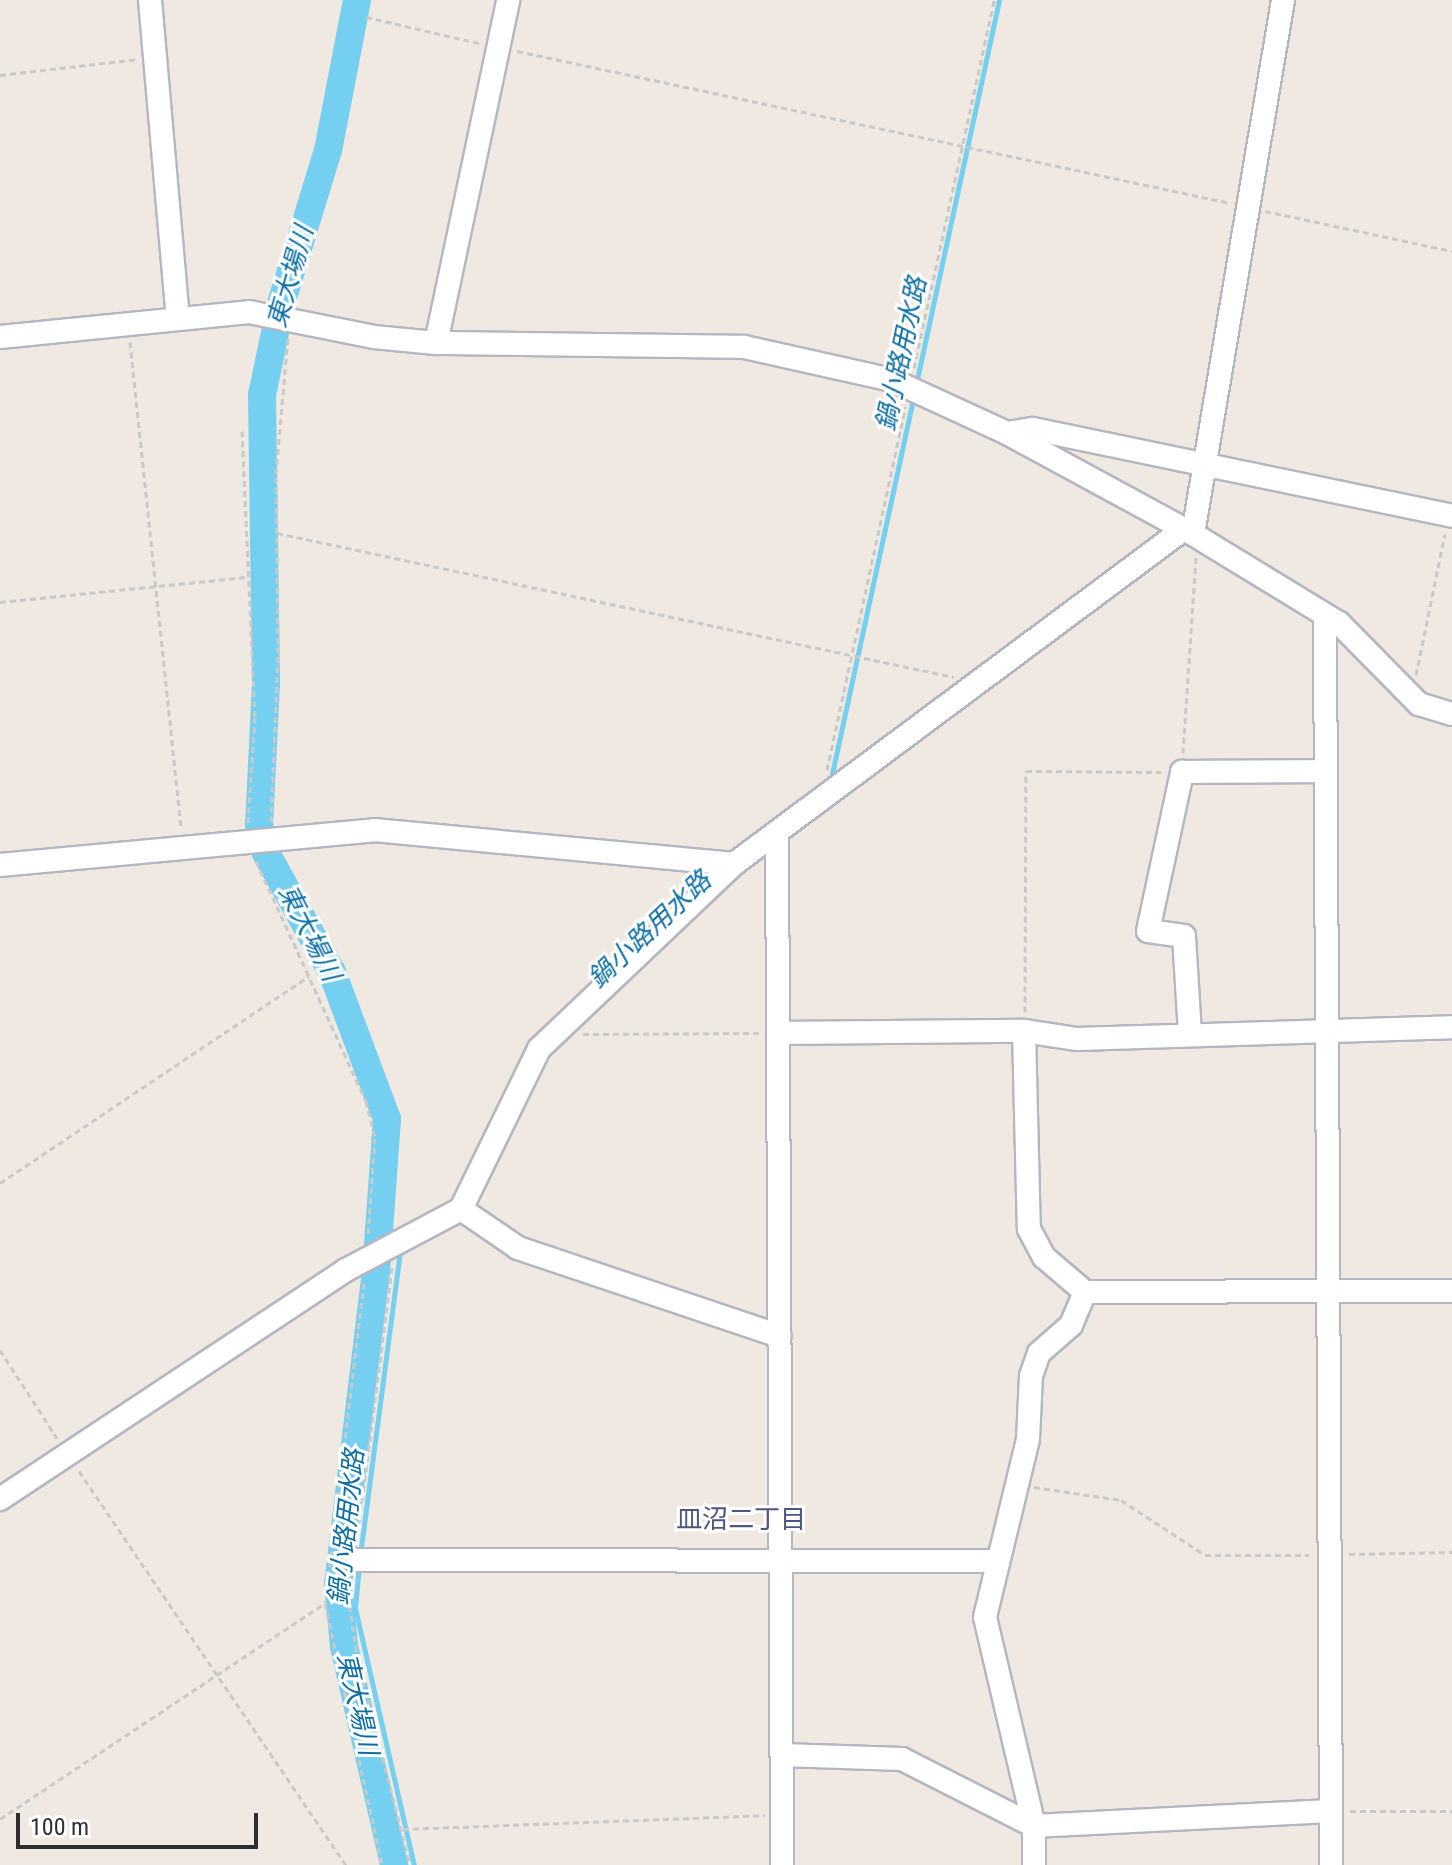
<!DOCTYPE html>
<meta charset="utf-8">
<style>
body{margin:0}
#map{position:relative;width:1452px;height:1865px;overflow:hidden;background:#efe9e1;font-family:"Roboto Condensed","Noto Sans JP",sans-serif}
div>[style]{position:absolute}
.stream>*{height:5px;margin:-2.5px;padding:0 2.5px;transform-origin:2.5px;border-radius:2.5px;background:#75cff0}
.river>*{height:28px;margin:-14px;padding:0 14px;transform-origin:14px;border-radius:14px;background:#75cff0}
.path>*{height:3px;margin-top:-1.5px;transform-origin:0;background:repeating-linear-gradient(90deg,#c9c9c9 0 6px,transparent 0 10px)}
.roads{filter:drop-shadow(2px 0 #b4b7c1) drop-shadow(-2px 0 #b4b7c1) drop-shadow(0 2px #b4b7c1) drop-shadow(0 -2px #b4b7c1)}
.minor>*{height:22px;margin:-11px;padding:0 11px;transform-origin:11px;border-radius:11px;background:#fff}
span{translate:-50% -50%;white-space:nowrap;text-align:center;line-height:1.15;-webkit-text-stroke:6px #fff;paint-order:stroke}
.water-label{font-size:26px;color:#0d6fa3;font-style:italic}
.neighbourhood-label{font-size:26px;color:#4d5680}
.scale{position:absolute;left:16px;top:1813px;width:242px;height:36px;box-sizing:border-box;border:4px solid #2e2e2e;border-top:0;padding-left:10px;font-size:24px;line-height:28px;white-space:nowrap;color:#2e2e2e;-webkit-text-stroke:6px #fff;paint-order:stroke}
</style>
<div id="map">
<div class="stream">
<i style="left:916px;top:384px;width:393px;rotate:-77.8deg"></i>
<i style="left:830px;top:783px;width:394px;rotate:-77.8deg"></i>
<i style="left:360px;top:1555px;width:306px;rotate:-82.5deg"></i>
<i style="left:359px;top:1565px;width:43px;rotate:95.3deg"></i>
<i style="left:355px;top:1608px;width:264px;rotate:77.1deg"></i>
</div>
<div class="river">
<i style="left:357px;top:0;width:153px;rotate:100.9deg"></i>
<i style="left:328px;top:150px;width:161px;rotate:107deg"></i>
<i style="left:281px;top:304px;width:93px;rotate:101.8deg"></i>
<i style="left:262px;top:395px;width:288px;rotate:89.2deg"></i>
<i style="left:266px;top:683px;width:142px;rotate:92.8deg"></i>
<i style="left:259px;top:825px;width:29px;rotate:76deg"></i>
<i style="left:266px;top:853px;width:136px;rotate:61deg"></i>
<i style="left:332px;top:972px;width:157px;rotate:69.5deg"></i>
<i style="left:387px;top:1119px;width:152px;rotate:94.1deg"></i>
<i style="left:376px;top:1271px;width:314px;rotate:96.9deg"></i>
<i style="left:338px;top:1583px;width:63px;rotate:84.6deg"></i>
<i style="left:344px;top:1646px;width:225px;rotate:77.1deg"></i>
</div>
<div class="path">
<i style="left:366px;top:17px;width:116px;rotate:13deg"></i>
<i style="left:517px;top:51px;width:729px;rotate:12.03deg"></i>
<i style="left:0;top:75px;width:139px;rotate:-6.6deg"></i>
<i style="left:1265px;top:211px;width:191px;rotate:12.1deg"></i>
<i style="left:130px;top:342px;width:489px;rotate:84deg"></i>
<i style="left:914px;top:368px;width:377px;rotate:-77.7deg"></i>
<i style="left:242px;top:431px;width:286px;rotate:87.4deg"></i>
<i style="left:255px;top:717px;width:106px;rotate:93.8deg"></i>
<i style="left:277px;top:533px;width:692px;rotate:12.01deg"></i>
<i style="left:0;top:602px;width:248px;rotate:-5.8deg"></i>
<i style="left:1416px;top:675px;width:144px;rotate:-78.4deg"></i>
<i style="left:1183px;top:753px;width:196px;rotate:-86.2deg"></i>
<i style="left:827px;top:770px;width:372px;rotate:-77.8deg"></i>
<i style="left:271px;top:822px;width:169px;rotate:-87.6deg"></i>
<i style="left:278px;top:653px;width:179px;rotate:-90.6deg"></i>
<i style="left:276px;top:474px;width:137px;rotate:-85deg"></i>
<i style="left:256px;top:861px;width:264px;rotate:65.4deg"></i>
<i style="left:366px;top:1101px;width:38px;rotate:76deg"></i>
<i style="left:375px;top:1138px;width:98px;rotate:94.1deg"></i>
<i style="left:1025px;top:1012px;width:241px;rotate:-89.8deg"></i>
<i style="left:1026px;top:771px;width:135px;rotate:0.4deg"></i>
<i style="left:583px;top:1034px;width:176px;rotate:-0.3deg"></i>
<i style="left:0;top:1183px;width:372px;rotate:-33.8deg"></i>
<i style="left:364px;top:1283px;width:322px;rotate:96.9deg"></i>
<i style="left:325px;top:1603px;width:268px;rotate:77.7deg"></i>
<i style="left:0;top:1350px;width:105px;rotate:57.1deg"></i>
<i style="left:79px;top:1471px;width:476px;rotate:55.9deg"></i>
<i style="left:1034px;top:1487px;width:88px;rotate:8.5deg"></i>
<i style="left:1121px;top:1500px;width:100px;rotate:33.2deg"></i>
<i style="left:1205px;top:1555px;width:104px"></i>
<i style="left:357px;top:1541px;width:276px;rotate:-82.7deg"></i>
<i style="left:1349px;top:1554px;width:103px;rotate:-1.1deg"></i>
<i style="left:352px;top:1576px;width:20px;rotate:101deg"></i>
<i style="left:348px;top:1596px;width:66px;rotate:81.3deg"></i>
<i style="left:358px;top:1661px;width:211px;rotate:75.7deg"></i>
<i style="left:1350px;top:1811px;width:102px"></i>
<i style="left:0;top:1819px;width:390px;rotate:-33.6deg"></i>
<i style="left:403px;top:1829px;width:362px;rotate:-2.2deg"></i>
</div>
<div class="roads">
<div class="minor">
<i style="left:150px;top:0;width:318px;rotate:85deg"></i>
<i style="left:0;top:337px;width:250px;rotate:-5.7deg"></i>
<i style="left:249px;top:312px;width:127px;rotate:11.3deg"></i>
<i style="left:374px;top:337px;width:62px;rotate:5.5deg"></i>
<i style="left:436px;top:343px;width:308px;rotate:0.7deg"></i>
<i style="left:744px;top:347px;width:152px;rotate:12.6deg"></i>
<i style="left:892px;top:380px;width:127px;rotate:24.7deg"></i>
<i style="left:1007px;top:433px;width:212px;rotate:28.5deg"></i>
<i style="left:1193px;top:534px;width:171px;rotate:31.4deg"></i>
<i style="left:1339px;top:623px;width:114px;rotate:45.4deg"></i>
<i style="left:1419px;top:704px;width:34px;rotate:17deg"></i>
<i style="left:436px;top:343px;width:350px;rotate:-78.1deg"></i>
<i style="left:1007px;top:433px;width:26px;rotate:-9deg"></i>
<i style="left:1033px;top:429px;width:428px;rotate:11.7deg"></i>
<i style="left:1193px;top:534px;width:542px;rotate:-80.43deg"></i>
<i style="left:1325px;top:617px;width:1248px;rotate:89.72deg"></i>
<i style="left:777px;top:832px;width:1033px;rotate:89.72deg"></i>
<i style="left:0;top:865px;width:376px;rotate:-5.3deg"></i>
<i style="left:374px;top:830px;width:362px;rotate:5.4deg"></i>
<i style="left:1024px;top:1031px;width:198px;rotate:88.6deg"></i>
<i style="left:1029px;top:1229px;width:32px;rotate:62deg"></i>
<i style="left:1044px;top:1257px;width:54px;rotate:40.5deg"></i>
<i style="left:1085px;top:1292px;width:367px;rotate:-0.2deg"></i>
<i style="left:778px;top:1033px;width:246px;rotate:-0.5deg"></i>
<i style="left:1024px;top:1031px;width:54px;rotate:8.6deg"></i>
<i style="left:1077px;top:1039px;width:375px;rotate:-1.8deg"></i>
<i style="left:1190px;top:1034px;width:98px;rotate:-93.5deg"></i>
<i style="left:1184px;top:936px;width:36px;rotate:-172deg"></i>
<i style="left:1148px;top:931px;width:163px;rotate:-77.9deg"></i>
<i style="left:1182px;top:772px;width:143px;rotate:-0.4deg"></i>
<i style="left:461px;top:1209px;width:69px;rotate:34.4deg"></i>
<i style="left:518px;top:1248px;width:276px;rotate:18.6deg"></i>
<i style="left:0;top:1499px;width:415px;rotate:-33.5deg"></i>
<i style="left:346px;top:1270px;width:130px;rotate:-27.9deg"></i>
<i style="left:461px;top:1209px;width:178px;rotate:-64deg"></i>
<i style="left:539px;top:1049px;width:269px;rotate:-43.5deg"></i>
<i style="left:734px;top:864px;width:561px;rotate:-36.67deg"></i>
<i style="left:354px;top:1560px;width:644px;rotate:0.09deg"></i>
<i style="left:782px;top:1755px;width:120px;rotate:1.9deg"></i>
<i style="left:902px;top:1759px;width:148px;rotate:26.9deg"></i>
<i style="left:1034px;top:1826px;width:296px;rotate:-2.9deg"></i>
<i style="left:1034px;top:1865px;width:39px;rotate:-90deg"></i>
<i style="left:1034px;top:1826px;width:215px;rotate:-103.2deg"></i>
<i style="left:985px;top:1617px;width:183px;rotate:-76.4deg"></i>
<i style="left:1028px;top:1439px;width:63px;rotate:-87.3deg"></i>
<i style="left:1031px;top:1376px;width:24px;rotate:-71deg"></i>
<i style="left:1039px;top:1353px;width:43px;rotate:-41.2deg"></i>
<i style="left:1071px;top:1325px;width:36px;rotate:-67deg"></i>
</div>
</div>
<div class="water-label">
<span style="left:291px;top:277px;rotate:-74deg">東大場川</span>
<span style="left:902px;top:354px;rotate:-78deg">鍋小路用水路</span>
<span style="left:650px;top:930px;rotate:-43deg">鍋小路用水路</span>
<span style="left:309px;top:933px;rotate:63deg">東大場川</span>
<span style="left:347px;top:1527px;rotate:-84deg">鍋小路用水路</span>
<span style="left:357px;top:1704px;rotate:77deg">東大場川</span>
</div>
<div class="neighbourhood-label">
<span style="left:741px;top:1520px">皿沼二丁目</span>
</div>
<div class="scale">100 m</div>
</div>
